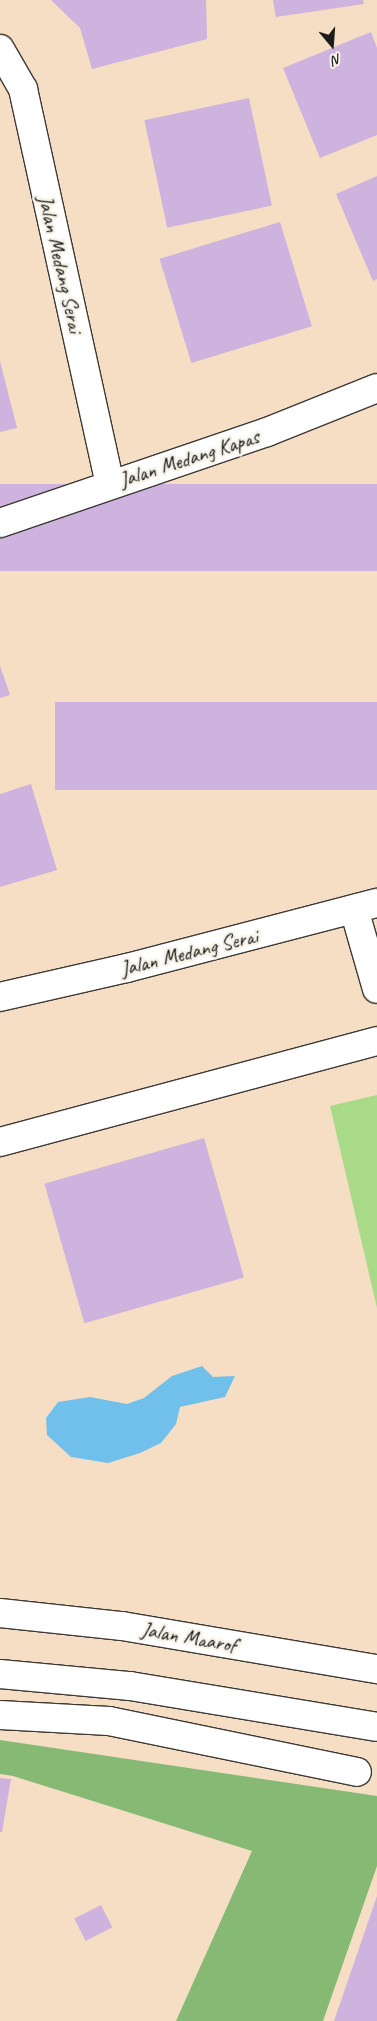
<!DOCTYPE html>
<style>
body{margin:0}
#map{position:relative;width:377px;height:2021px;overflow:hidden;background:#f5dec4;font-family:Caveat,sans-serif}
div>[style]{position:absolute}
.green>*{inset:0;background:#a9da88}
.forest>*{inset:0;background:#86ba74}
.water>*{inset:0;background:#71bfeb}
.building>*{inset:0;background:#ceb3de;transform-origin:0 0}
.roads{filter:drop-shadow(1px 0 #3d3935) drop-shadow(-1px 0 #3d3935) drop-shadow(0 1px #3d3935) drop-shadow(0 -1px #3d3935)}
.minor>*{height:28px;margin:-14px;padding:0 14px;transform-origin:14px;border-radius:14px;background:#fff}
.major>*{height:28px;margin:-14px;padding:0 14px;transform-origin:14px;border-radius:14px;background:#fff}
span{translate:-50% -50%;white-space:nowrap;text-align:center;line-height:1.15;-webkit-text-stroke:5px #f7f3e8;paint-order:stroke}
.street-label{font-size:21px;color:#1c1c1c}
.north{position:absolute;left:307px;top:20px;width:50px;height:50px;-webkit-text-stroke:4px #f7f3e8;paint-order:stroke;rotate:162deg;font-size:14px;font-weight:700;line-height:20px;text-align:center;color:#1c1c1c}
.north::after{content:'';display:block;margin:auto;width:18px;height:22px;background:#1c1c1c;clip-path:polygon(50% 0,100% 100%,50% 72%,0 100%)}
</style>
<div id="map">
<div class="green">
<i style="clip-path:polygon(377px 1095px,377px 1308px,330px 1106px)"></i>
</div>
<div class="forest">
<i style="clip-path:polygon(0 1740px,377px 1796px,377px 1866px,323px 2021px,176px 2021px,252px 1851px,13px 1776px,0 1774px)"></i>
</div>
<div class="water">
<i style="clip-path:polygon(202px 1366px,213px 1377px,235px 1376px,225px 1397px,180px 1407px,176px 1424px,161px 1443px,140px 1453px,108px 1463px,71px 1457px,47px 1435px,46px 1418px,58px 1402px,90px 1397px,127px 1404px,144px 1398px,172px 1376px)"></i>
</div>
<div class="building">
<i style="clip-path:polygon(51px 0,206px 0,207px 39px,92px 69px,80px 28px)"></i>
<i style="clip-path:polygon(273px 0,363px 0,364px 4px,276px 17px)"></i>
<i style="clip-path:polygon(371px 32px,377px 48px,377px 135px,320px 158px,283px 68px)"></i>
<i style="left:249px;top:98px;width:110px;height:107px;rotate:78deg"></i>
<i style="clip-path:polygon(377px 176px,377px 279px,373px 281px,336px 194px)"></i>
<i style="left:280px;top:222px;width:109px;height:126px;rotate:73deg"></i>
<i style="clip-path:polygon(0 361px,17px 428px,0 432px)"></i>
<i style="left:377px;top:484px;width:87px;height:378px;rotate:90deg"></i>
<i style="clip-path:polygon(0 666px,10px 695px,0 698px)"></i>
<i style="left:377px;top:702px;width:88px;height:322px;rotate:90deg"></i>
<i style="clip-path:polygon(31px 784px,57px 870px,0 887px,0 794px)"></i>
<i style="left:204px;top:1138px;width:145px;height:166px;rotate:74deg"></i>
<i style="clip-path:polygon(0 1778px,11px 1779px,2px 1832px,0 1832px)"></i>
<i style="clip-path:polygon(377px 1896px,377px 2021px,334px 2021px)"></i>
<i style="left:101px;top:1905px;width:25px;height:30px;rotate:63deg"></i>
</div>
<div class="roads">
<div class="minor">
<i style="left:0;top:49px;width:46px;rotate:60.1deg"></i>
<i style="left:23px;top:89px;width:404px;rotate:77.6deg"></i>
<i style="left:0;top:523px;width:282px;rotate:-18.8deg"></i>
<i style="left:267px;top:432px;width:118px;rotate:-21.8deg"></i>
<i style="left:354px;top:909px;width:83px;rotate:74deg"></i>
<i style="left:0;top:997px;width:130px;rotate:-12.9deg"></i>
<i style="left:127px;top:968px;width:258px;rotate:-14.6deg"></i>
<i style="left:0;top:1142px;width:390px;rotate:-15deg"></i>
<i style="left:0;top:1715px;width:109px;rotate:3.2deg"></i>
<i style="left:109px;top:1721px;width:253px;rotate:11.6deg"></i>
</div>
<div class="major">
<i style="left:0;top:1613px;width:123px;rotate:6.1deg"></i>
<i style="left:122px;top:1626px;width:259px;rotate:9.6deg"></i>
<i style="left:0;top:1674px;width:131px;rotate:5.3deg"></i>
<i style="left:130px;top:1686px;width:250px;rotate:9.4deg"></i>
</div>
</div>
<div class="street-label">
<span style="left:61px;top:264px;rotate:77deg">Jalan Medang Serai</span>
<span style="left:189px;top:458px;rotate:-18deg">Jalan Medang Kapas</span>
<span style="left:189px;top:952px;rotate:-14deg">Jalan Medang Serai</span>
<span style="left:189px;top:1637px;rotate:10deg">Jalan Maarof</span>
</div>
<div class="north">N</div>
</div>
